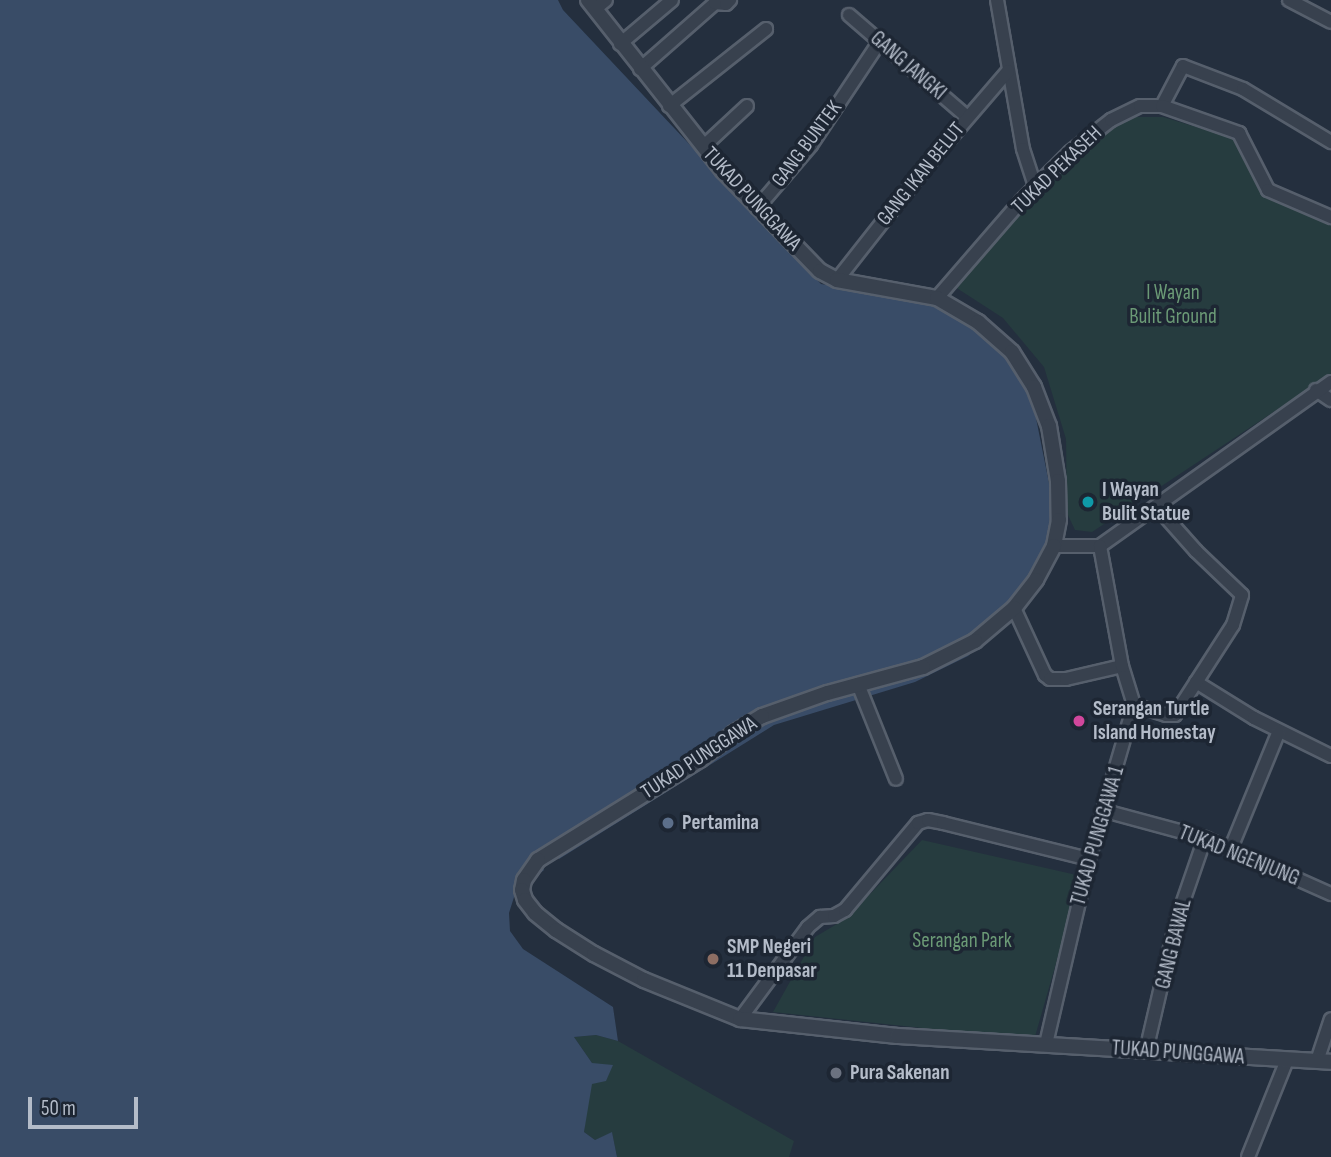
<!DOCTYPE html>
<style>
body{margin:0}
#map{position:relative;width:1331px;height:1157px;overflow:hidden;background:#242f3e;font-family:"Sofia Sans Condensed",sans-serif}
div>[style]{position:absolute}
.green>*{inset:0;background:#263c3f}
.water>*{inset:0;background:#394c67}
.roads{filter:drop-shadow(2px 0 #565f6c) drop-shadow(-2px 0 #565f6c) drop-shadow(0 2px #565f6c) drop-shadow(0 -2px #565f6c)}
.minor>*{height:12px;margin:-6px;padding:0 6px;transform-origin:6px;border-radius:6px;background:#38414e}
.tertiary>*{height:14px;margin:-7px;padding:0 7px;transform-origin:7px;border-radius:7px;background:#38414e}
.dots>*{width:19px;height:19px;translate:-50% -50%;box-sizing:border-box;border:4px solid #1d2633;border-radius:50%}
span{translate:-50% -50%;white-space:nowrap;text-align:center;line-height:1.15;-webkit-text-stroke:7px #1d2633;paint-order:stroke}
.street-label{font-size:21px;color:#b4bcc9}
.park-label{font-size:21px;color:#6b9a76}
.poi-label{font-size:21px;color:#b4bcc9;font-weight:700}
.left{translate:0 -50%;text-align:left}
.scale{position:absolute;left:28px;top:1097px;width:110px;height:32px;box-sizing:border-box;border:4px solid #b4bcc9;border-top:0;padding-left:9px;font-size:21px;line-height:24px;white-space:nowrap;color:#b4bcc9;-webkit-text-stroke:5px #1d2633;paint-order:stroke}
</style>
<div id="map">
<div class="green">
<i style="clip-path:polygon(1133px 117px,1163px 117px,1236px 139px,1260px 192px,1331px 223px,1331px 374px,1092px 532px,1075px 530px,1067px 513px,1066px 439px,1044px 367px,1003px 318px,952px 285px,1047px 183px,1094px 140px)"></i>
<i style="clip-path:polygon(922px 840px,1081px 876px,1034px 1040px,773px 1012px,815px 937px,847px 918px)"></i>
<i style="clip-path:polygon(596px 1035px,618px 1041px,794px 1141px,789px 1157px,617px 1157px,612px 1133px,595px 1140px,584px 1132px,592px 1063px,574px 1037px)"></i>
</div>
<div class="water">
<i style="clip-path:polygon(0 0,558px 0,563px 10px,821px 284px,921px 300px,974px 328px,1028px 378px,1052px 498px,1044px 574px,1011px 619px,968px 656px,915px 682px,774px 725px,559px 859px,555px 853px,540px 863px,544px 870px,515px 894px,509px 913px,510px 931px,523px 949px,613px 1007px,618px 1041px,596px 1035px,574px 1037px,592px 1063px,613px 1065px,606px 1081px,592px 1084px,584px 1132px,595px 1140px,612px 1132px,617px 1157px,0 1157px)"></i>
</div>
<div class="roads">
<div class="minor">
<i style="left:997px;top:0;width:151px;rotate:80.1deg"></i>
<i style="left:1023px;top:149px;width:40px;rotate:72deg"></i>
<i style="left:1289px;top:0;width:47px;rotate:27.6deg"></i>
<i style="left:595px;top:9px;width:14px;rotate:-39deg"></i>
<i style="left:849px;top:15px;width:156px;rotate:40.8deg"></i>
<i style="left:620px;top:44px;width:68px;rotate:-40.2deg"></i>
<i style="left:640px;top:69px;width:100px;rotate:-41.3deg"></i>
<i style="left:715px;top:3px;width:11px;rotate:5deg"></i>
<i style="left:726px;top:4px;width:6px;rotate:-45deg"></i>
<i style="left:669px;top:106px;width:124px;rotate:-38.4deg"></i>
<i style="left:1162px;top:106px;width:45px;rotate:-62.3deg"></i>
<i style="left:1183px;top:66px;width:64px;rotate:21deg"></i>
<i style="left:1243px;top:89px;width:103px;rotate:31.1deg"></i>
<i style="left:703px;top:147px;width:60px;rotate:-43deg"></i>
<i style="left:757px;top:208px;width:83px;rotate:-49.4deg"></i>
<i style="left:811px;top:145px;width:125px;rotate:-56.4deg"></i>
<i style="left:837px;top:280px;width:149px;rotate:-51.8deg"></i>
<i style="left:929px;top:163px;width:121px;rotate:-49.3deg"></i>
<i style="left:937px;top:298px;width:128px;rotate:-49.1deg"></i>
<i style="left:1021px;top:201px;width:69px;rotate:-45deg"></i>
<i style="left:1070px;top:152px;width:52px;rotate:-38deg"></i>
<i style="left:1111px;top:120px;width:32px;rotate:-26deg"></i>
<i style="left:1140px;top:106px;width:22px"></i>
<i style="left:1162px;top:106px;width:82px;rotate:19.3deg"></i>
<i style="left:1239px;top:133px;width:64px;rotate:63deg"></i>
<i style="left:1268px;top:190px;width:69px;rotate:23.2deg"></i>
<i style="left:1316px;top:390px;width:18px;rotate:34deg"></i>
<i style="left:1054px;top:546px;width:46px"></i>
<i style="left:1100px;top:546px;width:283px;rotate:-35.4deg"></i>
<i style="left:1014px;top:608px;width:74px;rotate:65.2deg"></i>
<i style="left:1045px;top:675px;width:6px;rotate:39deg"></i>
<i style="left:1050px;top:679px;width:16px"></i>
<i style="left:1066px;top:679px;width:57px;rotate:-13.1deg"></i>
<i style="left:1196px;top:682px;width:68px;rotate:31.8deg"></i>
<i style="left:1254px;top:718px;width:86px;rotate:26.3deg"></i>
<i style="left:858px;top:684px;width:102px;rotate:68.2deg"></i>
<i style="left:1134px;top:705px;width:34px;rotate:17deg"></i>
<i style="left:1166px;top:715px;width:9px"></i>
<i style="left:1175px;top:715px;width:107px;rotate:-57.2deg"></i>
<i style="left:1233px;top:625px;width:31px;rotate:-73deg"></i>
<i style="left:1242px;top:595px;width:64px;rotate:-136.3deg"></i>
<i style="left:1196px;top:551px;width:60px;rotate:-131.6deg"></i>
<i style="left:1105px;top:811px;width:104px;rotate:15.1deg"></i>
<i style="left:1205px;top:838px;width:138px;rotate:24deg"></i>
<i style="left:1231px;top:848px;width:126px;rotate:-67.7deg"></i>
<i style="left:740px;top:1019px;width:114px;rotate:-53.5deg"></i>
<i style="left:808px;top:927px;width:16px;rotate:-40deg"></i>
<i style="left:820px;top:917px;width:14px;rotate:-4deg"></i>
<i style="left:834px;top:916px;width:13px;rotate:-29deg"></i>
<i style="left:845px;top:910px;width:114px;rotate:-50deg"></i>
<i style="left:918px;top:823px;width:10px;rotate:-17deg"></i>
<i style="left:928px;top:820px;width:15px;rotate:11deg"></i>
<i style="left:943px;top:823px;width:150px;rotate:13.9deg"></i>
<i style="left:1046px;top:1044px;width:190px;rotate:-76.9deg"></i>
<i style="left:1089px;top:859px;width:160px;rotate:-73.7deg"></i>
<i style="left:1134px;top:705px;width:41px;rotate:-107.1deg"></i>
<i style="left:1122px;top:666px;width:122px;rotate:-100.4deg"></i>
<i style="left:1146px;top:1051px;width:132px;rotate:-76.9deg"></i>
<i style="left:1176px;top:922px;width:89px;rotate:-71deg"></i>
<i style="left:1317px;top:1061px;width:44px;rotate:-71.6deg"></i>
<i style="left:1248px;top:1157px;width:105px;rotate:-68.1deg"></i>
</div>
<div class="tertiary">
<i style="left:588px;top:0;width:218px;rotate:51.7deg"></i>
<i style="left:723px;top:171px;width:139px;rotate:45.9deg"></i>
<i style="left:820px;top:271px;width:19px;rotate:28deg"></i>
<i style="left:837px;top:280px;width:102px;rotate:10.2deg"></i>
<i style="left:937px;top:298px;width:48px;rotate:30.3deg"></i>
<i style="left:978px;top:322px;width:45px;rotate:41.4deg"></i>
<i style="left:1012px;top:352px;width:41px;rotate:57.8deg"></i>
<i style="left:1034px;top:387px;width:42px;rotate:69deg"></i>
<i style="left:1049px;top:426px;width:56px;rotate:80.7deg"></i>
<i style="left:1058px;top:481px;width:39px;rotate:89deg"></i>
<i style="left:1059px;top:520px;width:26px;rotate:101deg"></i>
<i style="left:1054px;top:546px;width:38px;rotate:118deg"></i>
<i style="left:1036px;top:580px;width:36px;rotate:128deg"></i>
<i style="left:1014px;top:608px;width:51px;rotate:139.8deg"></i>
<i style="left:975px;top:641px;width:58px;rotate:153.4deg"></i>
<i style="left:923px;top:667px;width:99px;rotate:164.8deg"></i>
<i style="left:827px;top:693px;width:69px;rotate:160.5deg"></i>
<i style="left:762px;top:716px;width:33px;rotate:149deg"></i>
<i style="left:734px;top:733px;width:42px;rotate:141.8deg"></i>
<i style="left:701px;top:759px;width:192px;rotate:148.2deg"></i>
<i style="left:538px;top:860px;width:24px;rotate:125deg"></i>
<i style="left:524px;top:880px;width:10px;rotate:101deg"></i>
<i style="left:522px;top:890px;width:10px;rotate:73deg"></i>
<i style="left:525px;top:900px;width:16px;rotate:52deg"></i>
<i style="left:535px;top:913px;width:27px;rotate:39deg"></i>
<i style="left:556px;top:930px;width:45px;rotate:32.3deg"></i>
<i style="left:594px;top:954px;width:56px;rotate:27.5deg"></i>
<i style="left:644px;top:980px;width:104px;rotate:22.1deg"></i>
<i style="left:740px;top:1019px;width:158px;rotate:6.2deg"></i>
<i style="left:897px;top:1036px;width:435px;rotate:3.4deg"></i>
</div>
</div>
<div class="dots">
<i style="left:1088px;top:502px;background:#0f9aa8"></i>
<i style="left:1079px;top:721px;background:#d1479c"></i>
<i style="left:668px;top:823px;background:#5c6f8a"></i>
<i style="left:713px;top:959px;background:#8d6e63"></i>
<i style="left:836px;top:1073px;background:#6b7280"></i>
</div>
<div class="street-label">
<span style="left:908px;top:66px;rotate:41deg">GANG JANGKI</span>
<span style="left:807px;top:144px;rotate:-53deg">GANG BUNTEK</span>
<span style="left:1057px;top:170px;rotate:-44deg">TUKAD PEKASEH</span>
<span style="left:921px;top:174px;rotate:-51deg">GANG IKAN BELUT</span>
<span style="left:752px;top:199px;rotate:47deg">TUKAD PUNGGAWA</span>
<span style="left:699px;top:758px;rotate:-33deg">TUKAD PUNGGAWA</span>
<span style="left:1098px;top:836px;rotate:-74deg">TUKAD PUNGGAWA 1</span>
<span style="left:1239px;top:856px;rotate:22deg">TUKAD NGENJUNG</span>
<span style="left:1174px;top:944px;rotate:-76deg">GANG BAWAL</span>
<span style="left:1178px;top:1053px;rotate:4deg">TUKAD PUNGGAWA</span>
</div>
<div class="park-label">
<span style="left:1173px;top:305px">I Wayan<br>Bulit Ground</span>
<span style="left:962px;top:941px">Serangan Park</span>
</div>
<div class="poi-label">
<span class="left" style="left:1102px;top:502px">I Wayan<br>Bulit Statue</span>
<span class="left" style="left:1093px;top:721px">Serangan Turtle<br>Island Homestay</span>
<span class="left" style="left:682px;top:823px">Pertamina</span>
<span class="left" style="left:727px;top:959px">SMP Negeri<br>11 Denpasar</span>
<span class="left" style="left:850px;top:1073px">Pura Sakenan</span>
</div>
<div class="scale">50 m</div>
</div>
